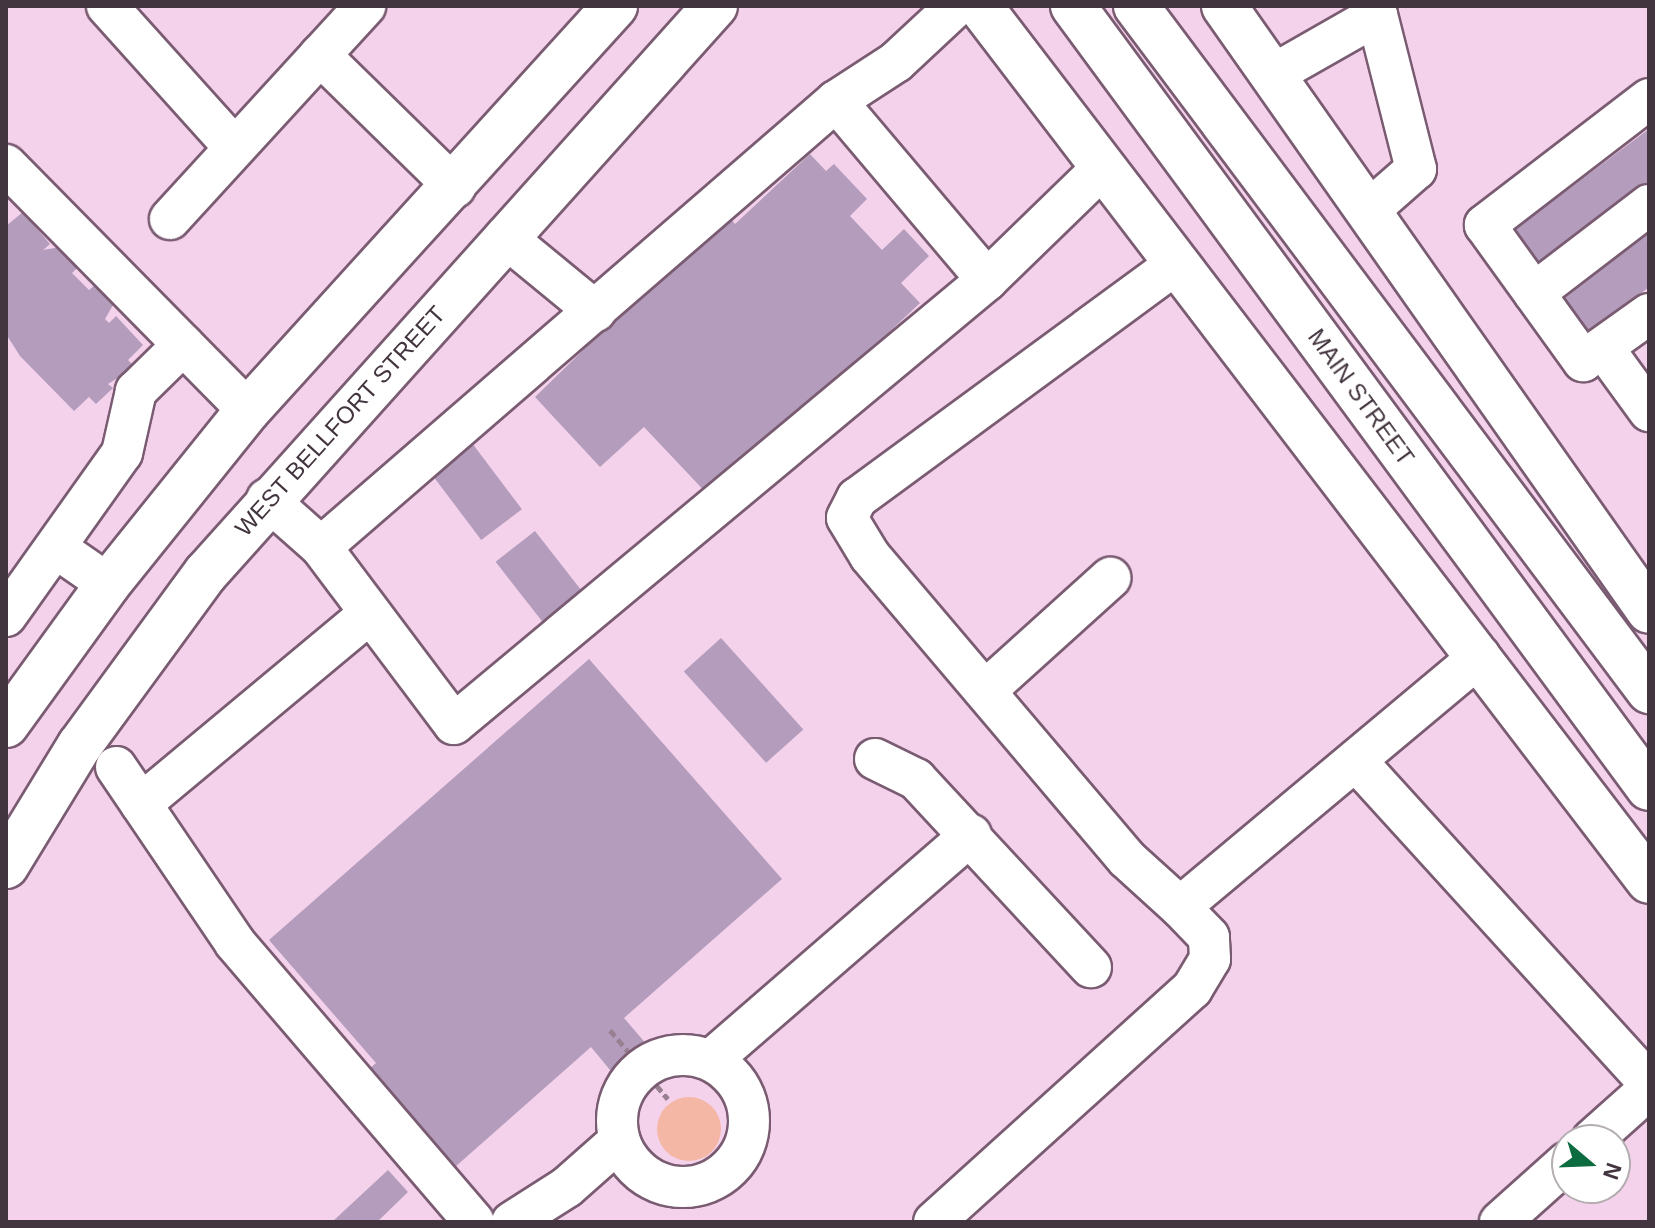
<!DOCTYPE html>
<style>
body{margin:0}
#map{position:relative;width:1655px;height:1228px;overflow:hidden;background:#f5d2eb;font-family:Helvetica,sans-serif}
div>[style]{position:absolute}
.green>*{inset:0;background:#f5b7a5}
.round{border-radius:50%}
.building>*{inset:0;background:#b39cbc;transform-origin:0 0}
.path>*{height:5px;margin-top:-2.5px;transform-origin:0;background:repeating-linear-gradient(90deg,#988091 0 8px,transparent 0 12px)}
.roads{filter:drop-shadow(2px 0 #7a5c72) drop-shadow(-2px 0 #7a5c72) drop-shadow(0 2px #7a5c72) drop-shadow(0 -2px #7a5c72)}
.minor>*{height:40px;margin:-20px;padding:0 20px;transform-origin:20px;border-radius:20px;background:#fff}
.minor>.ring{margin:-20px;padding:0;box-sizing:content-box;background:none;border:40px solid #fff;border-radius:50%}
.major>*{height:44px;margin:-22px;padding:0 22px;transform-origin:22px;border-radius:22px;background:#fff}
.highway>*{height:44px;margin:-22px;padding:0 22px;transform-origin:22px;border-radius:22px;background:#fff}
span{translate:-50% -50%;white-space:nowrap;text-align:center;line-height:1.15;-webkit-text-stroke:6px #fff;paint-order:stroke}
.street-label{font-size:24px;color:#43353f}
.frame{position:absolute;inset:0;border:8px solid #43353f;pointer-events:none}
.north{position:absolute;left:1551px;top:1124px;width:80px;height:80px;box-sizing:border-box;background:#fff;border:2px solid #b4aeb2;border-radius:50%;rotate:109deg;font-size:22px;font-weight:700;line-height:32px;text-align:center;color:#43353f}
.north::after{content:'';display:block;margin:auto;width:28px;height:36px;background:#0c6b3f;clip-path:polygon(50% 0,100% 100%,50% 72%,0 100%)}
</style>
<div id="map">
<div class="green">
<i class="round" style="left:657px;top:1097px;width:64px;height:64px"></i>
</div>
<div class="building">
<i style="clip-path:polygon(1649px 129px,1649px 182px,1531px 270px,1506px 236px)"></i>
<i style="clip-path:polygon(810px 154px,826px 171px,834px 164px,867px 199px,850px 216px,882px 250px,904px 229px,929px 256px,901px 283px,920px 303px,712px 499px,644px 427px,600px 467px,535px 397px,725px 212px,735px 224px)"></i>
<i style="clip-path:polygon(23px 212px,50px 244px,43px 250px,60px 247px,78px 267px,72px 273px,89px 290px,95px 285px,113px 305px,105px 319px,109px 323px,116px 316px,143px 345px,128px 360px,135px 367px,108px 384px,113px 388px,96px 404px,89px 397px,74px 411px,20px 356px,6px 334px,6px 226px)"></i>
<i style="clip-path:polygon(1649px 233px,1649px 287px,1582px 340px,1556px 305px)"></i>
<i style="left:472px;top:443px;width:83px;height:51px;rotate:53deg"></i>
<i style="left:535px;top:531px;width:85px;height:50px;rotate:52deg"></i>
<i style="left:721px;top:638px;width:123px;height:50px;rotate:48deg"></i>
<i style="clip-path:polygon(589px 659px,782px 879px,624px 1018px,648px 1046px,615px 1076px,591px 1047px,455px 1167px,420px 1128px,411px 1136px,360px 1077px,376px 1063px,269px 940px)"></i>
<i style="clip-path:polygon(388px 1170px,408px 1192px,377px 1222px,332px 1222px)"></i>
</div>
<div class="path">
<i style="left:610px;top:1030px;width:90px;rotate:50deg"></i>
</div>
<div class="roads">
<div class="minor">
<i style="left:107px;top:6px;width:190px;rotate:48deg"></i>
<i style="left:320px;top:55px;width:189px;rotate:44.4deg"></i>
<i style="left:1272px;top:75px;width:121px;rotate:-29.7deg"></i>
<i style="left:1377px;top:15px;width:159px;rotate:75.8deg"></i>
<i style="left:1416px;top:169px;width:65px;rotate:138.7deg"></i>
<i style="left:1649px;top:99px;width:207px;rotate:142.5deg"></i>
<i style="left:1485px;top:225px;width:168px;rotate:54.2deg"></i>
<i style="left:1583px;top:361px;width:81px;rotate:-35.5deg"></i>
<i style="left:836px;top:101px;width:234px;rotate:49.8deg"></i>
<i style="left:6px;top:165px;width:344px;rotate:45.4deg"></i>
<i style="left:170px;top:219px;width:289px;rotate:-47.5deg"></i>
<i style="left:505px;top:237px;width:117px;rotate:39.4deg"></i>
<i style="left:1176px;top:264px;width:396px;rotate:143.7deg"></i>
<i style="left:857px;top:498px;width:22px;rotate:117deg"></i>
<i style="left:847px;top:518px;width:44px;rotate:58.8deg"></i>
<i style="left:870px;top:556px;width:397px;rotate:49.7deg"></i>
<i style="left:1127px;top:859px;width:72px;rotate:42.2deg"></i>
<i style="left:1180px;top:907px;width:391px;rotate:-39.9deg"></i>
<i style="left:1534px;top:293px;width:145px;rotate:-37.4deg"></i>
<i style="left:1604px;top:349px;width:77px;rotate:54deg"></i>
<i style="left:267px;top:499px;width:72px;rotate:41.6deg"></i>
<i style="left:321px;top:547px;width:221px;rotate:53.1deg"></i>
<i style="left:454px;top:724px;width:694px;rotate:-39.79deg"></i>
<i style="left:987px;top:280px;width:161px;rotate:-44.2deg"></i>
<i style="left:321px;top:547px;width:681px;rotate:-40.89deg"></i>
<i style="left:836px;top:101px;width:72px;rotate:-33deg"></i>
<i style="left:896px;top:62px;width:82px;rotate:-43deg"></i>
<i style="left:56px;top:548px;width:63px;rotate:34.7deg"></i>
<i style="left:6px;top:616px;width:200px;rotate:-54.6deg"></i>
<i style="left:122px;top:453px;width:64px;rotate:-77.3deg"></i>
<i style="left:136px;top:391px;width:66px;rotate:-44.4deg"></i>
<i style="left:985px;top:691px;width:169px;rotate:-42.1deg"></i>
<i style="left:875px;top:759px;width:46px;rotate:26deg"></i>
<i style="left:916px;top:779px;width:257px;rotate:47.1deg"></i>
<i style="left:1357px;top:762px;width:434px;rotate:47.7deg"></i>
<i style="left:116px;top:767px;width:212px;rotate:55.9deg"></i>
<i style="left:235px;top:943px;width:367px;rotate:49.4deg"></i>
<i style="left:141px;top:804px;width:298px;rotate:-39.8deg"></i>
<i class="ring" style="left:617px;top:1055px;width:92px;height:92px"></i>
<i style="left:711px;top:1060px;width:344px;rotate:-40.9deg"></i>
<i style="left:1592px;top:1140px;width:76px;rotate:-41.8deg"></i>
<i style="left:512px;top:1222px;width:65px;rotate:-32.5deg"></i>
<i style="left:567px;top:1187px;width:69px;rotate:-41.5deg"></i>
<i style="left:934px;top:1222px;width:348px;rotate:-42.1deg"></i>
<i style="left:1192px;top:989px;width:35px;rotate:-59deg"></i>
<i style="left:1210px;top:959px;width:22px;rotate:-93deg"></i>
<i style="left:1209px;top:937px;width:42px;rotate:-134deg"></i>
<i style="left:1500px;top:1222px;width:90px;rotate:-41.8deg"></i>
</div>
<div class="major">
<i style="left:6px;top:725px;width:174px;rotate:-54.1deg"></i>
<i style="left:108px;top:584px;width:223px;rotate:-51.2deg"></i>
<i style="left:248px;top:410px;width:546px;rotate:-47.75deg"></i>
<i style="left:6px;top:866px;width:142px;rotate:-58.6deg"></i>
<i style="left:80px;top:745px;width:213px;rotate:-53.8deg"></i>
<i style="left:206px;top:573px;width:762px;rotate:-48.09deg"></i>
</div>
<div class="highway">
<i style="left:980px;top:6px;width:1101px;rotate:52.6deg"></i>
<i style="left:1073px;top:6px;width:971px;rotate:53.63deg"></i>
<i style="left:1136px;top:6px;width:856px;rotate:53.17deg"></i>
<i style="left:1224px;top:6px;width:739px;rotate:54.91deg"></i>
</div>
</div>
<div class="street-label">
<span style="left:1361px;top:397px;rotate:54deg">MAIN STREET</span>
<span style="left:340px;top:421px;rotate:-48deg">WEST BELLFORT STREET</span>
</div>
<div class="frame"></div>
<div class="north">N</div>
</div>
